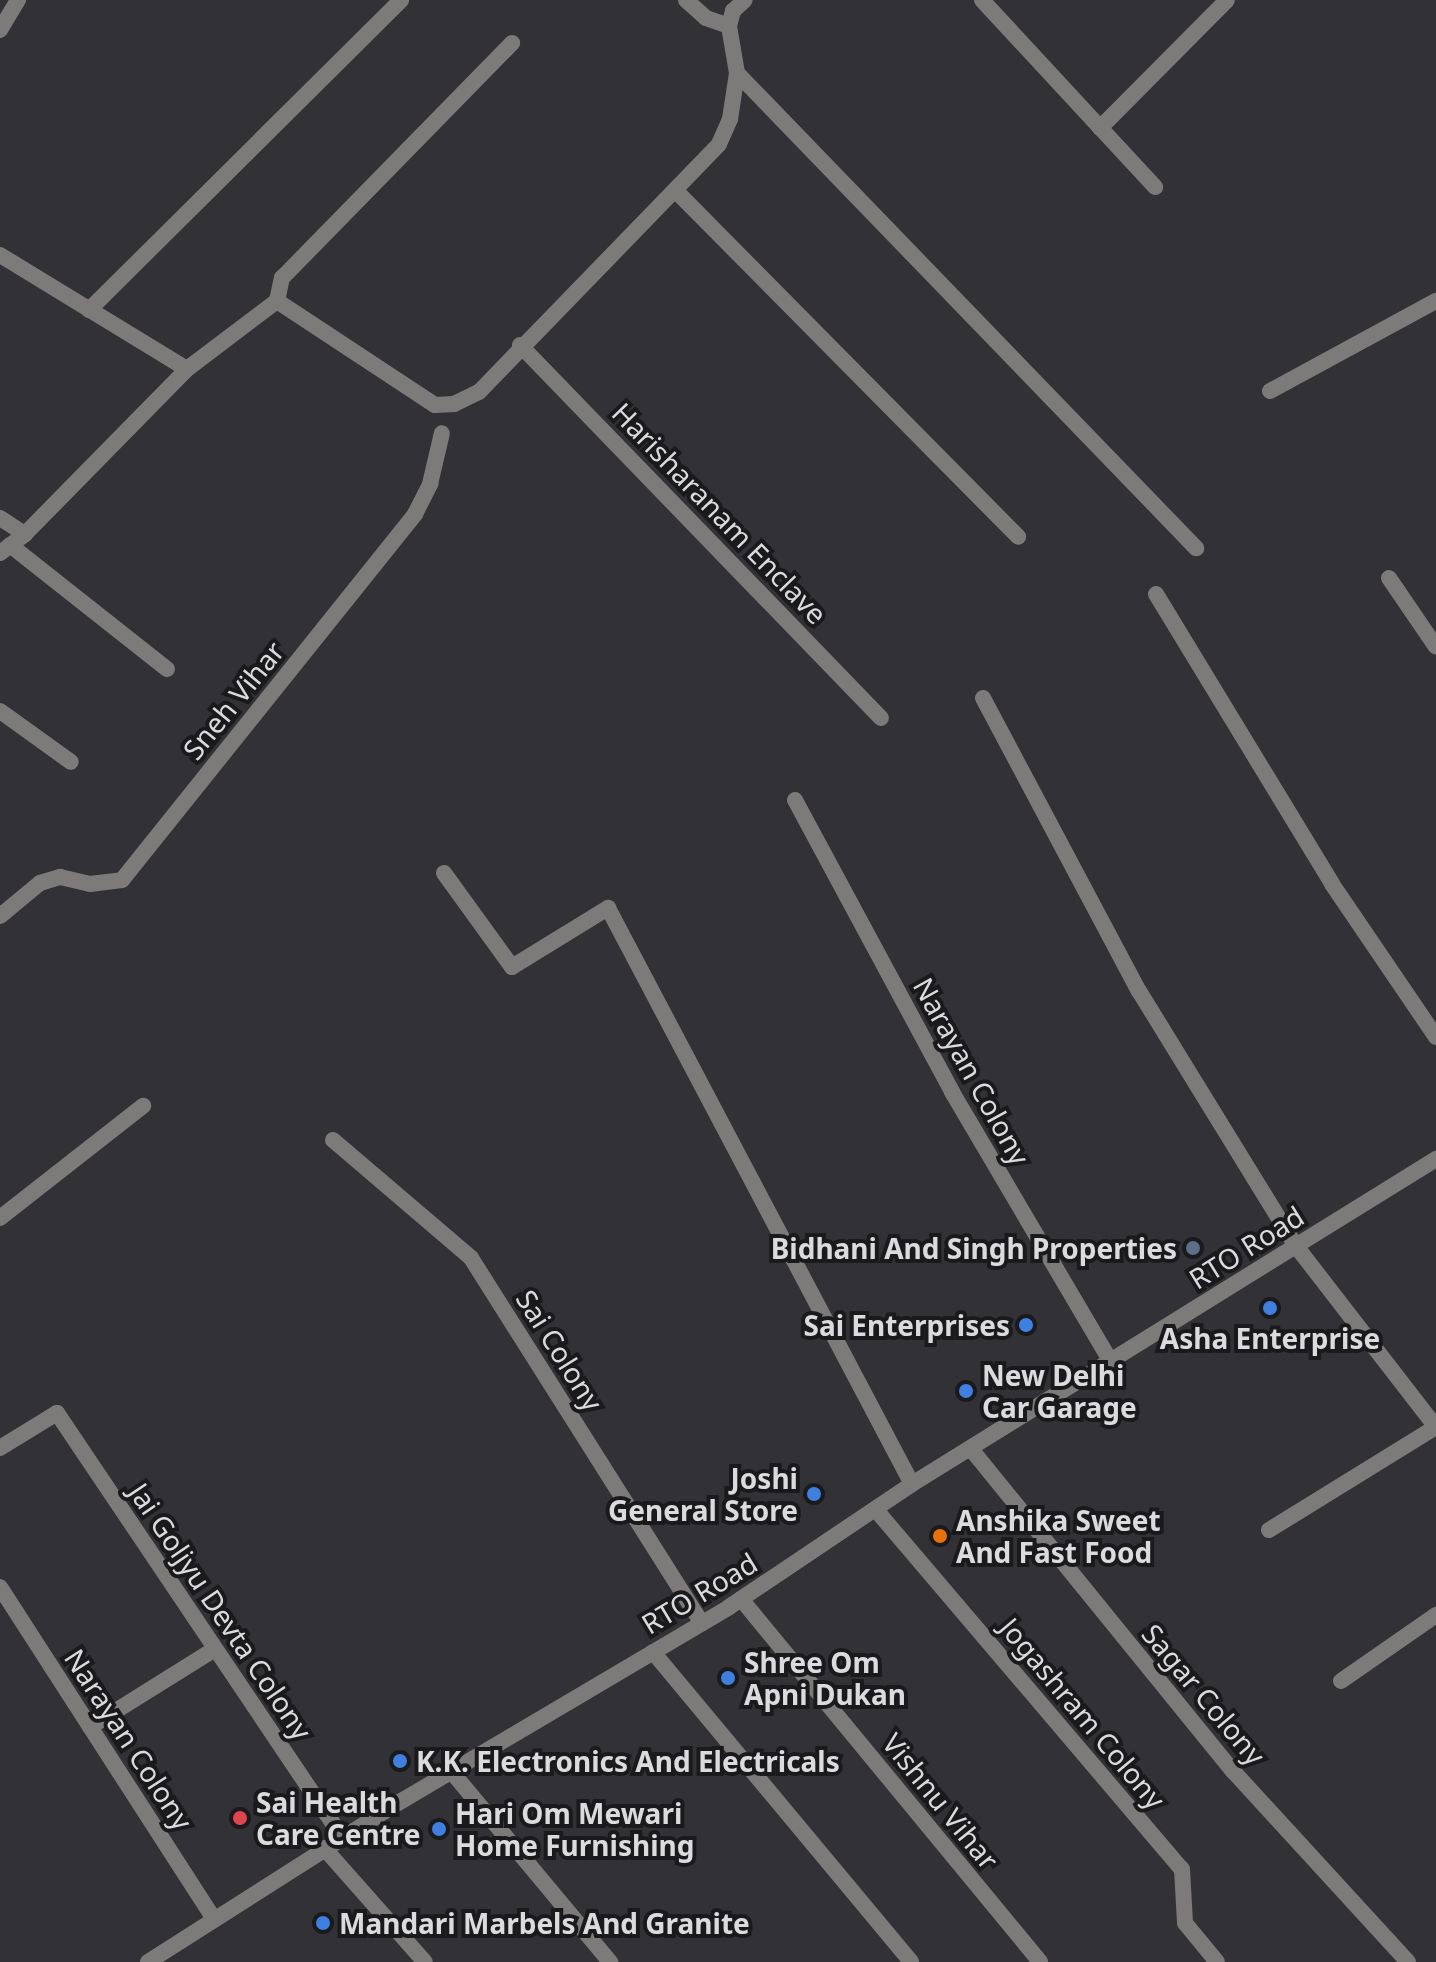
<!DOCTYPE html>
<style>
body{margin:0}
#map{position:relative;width:1436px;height:1962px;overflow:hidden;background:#323135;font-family:"Noto Sans",sans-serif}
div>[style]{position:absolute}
.minor>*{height:16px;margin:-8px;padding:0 8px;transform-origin:8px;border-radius:8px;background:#7d7b7a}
.tertiary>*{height:16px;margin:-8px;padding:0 8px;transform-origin:8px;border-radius:8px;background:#7d7b7a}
.dots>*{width:22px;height:22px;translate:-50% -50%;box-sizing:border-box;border:4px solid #1a191b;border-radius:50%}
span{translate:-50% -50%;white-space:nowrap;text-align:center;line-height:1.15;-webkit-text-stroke:8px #1a191b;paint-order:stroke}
.street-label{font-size:28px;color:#dbdbdd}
.poi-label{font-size:28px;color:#dbdbdd;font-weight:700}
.right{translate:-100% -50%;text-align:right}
.left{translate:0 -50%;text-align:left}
</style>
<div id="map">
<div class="minor">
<i style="left:686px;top:0;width:27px;rotate:42deg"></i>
<i style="left:706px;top:18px;width:24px;rotate:19deg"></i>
<i style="left:982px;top:0;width:255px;rotate:47.2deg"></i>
<i style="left:0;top:30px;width:35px;rotate:-59deg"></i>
<i style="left:737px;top:73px;width:661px;rotate:45.98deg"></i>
<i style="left:1100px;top:128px;width:180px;rotate:-45.2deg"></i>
<i style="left:677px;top:192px;width:485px;rotate:45.3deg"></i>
<i style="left:0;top:255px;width:219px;rotate:31.4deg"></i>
<i style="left:277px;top:301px;width:24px;rotate:-78deg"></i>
<i style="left:282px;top:278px;width:329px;rotate:-45.6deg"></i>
<i style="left:89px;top:310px;width:440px;rotate:-44.8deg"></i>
<i style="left:520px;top:345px;width:519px;rotate:45.94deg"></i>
<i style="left:1270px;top:391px;width:189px;rotate:-28.5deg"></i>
<i style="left:0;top:518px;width:30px;rotate:33deg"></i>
<i style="left:10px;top:545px;width:200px;rotate:38.3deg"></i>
<i style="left:0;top:553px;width:31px;rotate:-37deg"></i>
<i style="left:25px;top:534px;width:231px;rotate:-45.5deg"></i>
<i style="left:187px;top:369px;width:113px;rotate:-37.1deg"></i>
<i style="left:277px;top:301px;width:189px;rotate:33.4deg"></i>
<i style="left:435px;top:405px;width:19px;rotate:-3deg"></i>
<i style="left:454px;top:404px;width:28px;rotate:-26deg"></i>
<i style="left:479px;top:392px;width:345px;rotate:-45.9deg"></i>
<i style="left:719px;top:144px;width:27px;rotate:-66deg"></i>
<i style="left:730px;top:119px;width:47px;rotate:-81.3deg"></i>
<i style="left:737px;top:73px;width:48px;rotate:-99.7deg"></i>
<i style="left:729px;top:26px;width:16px;rotate:-75deg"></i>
<i style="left:733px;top:11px;width:16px;rotate:-43deg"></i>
<i style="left:1389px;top:578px;width:83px;rotate:55.7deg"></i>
<i style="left:1156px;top:594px;width:339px;rotate:58.7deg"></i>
<i style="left:1332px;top:884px;width:185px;rotate:55.8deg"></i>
<i style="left:983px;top:698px;width:332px;rotate:62deg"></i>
<i style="left:1139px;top:991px;width:299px;rotate:58.4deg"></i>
<i style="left:1296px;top:1246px;width:229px;rotate:52.3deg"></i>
<i style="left:0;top:711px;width:87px;rotate:35.7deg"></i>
<i style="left:795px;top:800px;width:332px;rotate:61.7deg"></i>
<i style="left:952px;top:1092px;width:316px;rotate:59.5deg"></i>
<i style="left:444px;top:873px;width:116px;rotate:54.1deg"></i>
<i style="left:512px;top:967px;width:113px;rotate:-31.6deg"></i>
<i style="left:608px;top:908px;width:651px;rotate:62.18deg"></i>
<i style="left:0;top:916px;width:52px;rotate:-39.5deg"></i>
<i style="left:40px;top:883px;width:21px;rotate:-17deg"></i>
<i style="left:60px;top:877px;width:31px;rotate:13deg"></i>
<i style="left:90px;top:884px;width:32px;rotate:-7deg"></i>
<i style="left:122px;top:880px;width:469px;rotate:-51.3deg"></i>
<i style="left:415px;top:514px;width:34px;rotate:-63deg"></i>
<i style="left:430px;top:484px;width:52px;rotate:-76.8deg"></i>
<i style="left:333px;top:1140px;width:182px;rotate:40.5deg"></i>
<i style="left:471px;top:1258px;width:432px;rotate:57.7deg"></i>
<i style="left:0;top:1218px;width:182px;rotate:-38.1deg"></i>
<i style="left:0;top:1448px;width:67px;rotate:-31.6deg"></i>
<i style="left:57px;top:1413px;width:511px;rotate:56.09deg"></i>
<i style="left:971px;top:1449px;width:415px;rotate:50.9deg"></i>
<i style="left:1233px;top:1771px;width:259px;rotate:47.5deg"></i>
<i style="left:876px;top:1510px;width:472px;rotate:49.6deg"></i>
<i style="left:1182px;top:1869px;width:54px;rotate:86.8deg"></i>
<i style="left:1185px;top:1923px;width:50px;rotate:50.6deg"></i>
<i style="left:1269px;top:1530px;width:196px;rotate:-31.7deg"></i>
<i style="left:0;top:1587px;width:395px;rotate:57.2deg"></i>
<i style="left:741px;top:1599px;width:470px;rotate:50.5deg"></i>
<i style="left:653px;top:1652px;width:403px;rotate:50.2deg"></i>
<i style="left:1341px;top:1681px;width:116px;rotate:-34.8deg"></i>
<i style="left:90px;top:1727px;width:147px;rotate:-32deg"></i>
<i style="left:451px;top:1771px;width:249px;rotate:50.2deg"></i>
<i style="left:324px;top:1848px;width:152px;rotate:48.5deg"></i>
</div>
<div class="tertiary">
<i style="left:148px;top:1962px;width:296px;rotate:-32.5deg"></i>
<i style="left:398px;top:1803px;width:385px;rotate:-30.6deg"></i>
<i style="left:729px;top:1607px;width:220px;rotate:-33.9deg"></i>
<i style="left:912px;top:1484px;width:617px;rotate:-31.81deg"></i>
</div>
<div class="dots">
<i style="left:1193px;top:1248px;background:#5c6f8a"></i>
<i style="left:1270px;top:1308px;background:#3f7fe0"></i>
<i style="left:1026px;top:1325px;background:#3f7fe0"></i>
<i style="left:966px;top:1391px;background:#3f7fe0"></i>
<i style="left:814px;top:1494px;background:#3f7fe0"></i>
<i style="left:940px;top:1536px;background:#e8710a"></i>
<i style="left:728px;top:1678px;background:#3f7fe0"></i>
<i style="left:400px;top:1761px;background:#3f7fe0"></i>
<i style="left:240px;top:1818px;background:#e0444e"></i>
<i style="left:439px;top:1829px;background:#3f7fe0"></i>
<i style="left:323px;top:1923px;background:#3f7fe0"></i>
</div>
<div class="street-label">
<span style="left:720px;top:513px;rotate:46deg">Harisharanam Enclave</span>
<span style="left:233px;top:700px;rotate:-51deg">Sneh Vihar</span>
<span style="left:972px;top:1071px;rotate:61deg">Narayan Colony</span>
<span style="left:1246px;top:1247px;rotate:-32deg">RTO Road</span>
<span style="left:560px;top:1350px;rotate:58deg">Sai Colony</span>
<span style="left:699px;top:1593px;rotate:-31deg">RTO Road</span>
<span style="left:221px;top:1611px;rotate:56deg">Jai Goljyu Devta Colony</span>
<span style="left:1204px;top:1694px;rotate:50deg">Sagar Colony</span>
<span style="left:1083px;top:1713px;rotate:50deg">Jogashram Colony</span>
<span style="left:129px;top:1739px;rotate:57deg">Narayan Colony</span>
<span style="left:941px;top:1801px;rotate:51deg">Vishnu Vihar</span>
</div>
<div class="poi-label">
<span class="right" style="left:1177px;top:1248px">Bidhani And Singh Properties</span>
<span class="right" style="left:1010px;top:1325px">Sai Enterprises</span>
<span style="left:1270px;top:1338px">Asha Enterprise</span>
<span class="left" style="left:982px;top:1391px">New Delhi<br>Car Garage</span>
<span class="right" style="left:798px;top:1494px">Joshi<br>General Store</span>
<span class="left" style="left:956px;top:1536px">Anshika Sweet<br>And Fast Food</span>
<span class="left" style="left:744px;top:1678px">Shree Om<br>Apni Dukan</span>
<span class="left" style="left:416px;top:1761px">K.K. Electronics And Electricals</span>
<span class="left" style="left:256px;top:1818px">Sai Health<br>Care Centre</span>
<span class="left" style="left:455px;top:1829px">Hari Om Mewari<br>Home Furnishing</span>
<span class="left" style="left:339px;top:1923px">Mandari Marbels And Granite</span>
</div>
</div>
